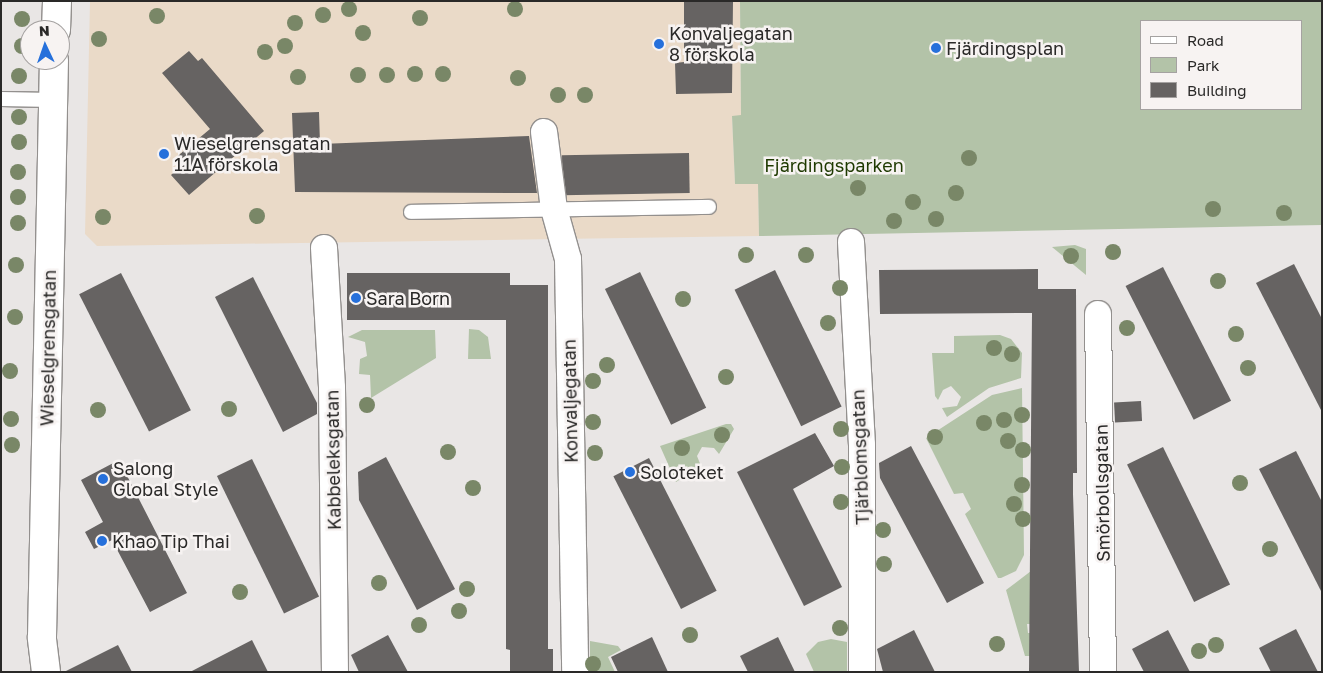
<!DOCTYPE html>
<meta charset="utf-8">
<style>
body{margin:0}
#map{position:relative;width:1323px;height:673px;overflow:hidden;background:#e9e6e5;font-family:"Golos Text",sans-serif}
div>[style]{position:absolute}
.education>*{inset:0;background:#eadac8}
.green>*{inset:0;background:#b3c3a8}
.building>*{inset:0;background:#666362;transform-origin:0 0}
.roads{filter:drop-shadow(1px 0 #93908e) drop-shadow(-1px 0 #93908e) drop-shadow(0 1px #93908e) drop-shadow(0 -1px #93908e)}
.service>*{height:14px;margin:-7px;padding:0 7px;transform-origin:7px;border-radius:7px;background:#fff}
.minor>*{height:26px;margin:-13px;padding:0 13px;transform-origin:13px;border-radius:13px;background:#fff}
.tertiary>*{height:28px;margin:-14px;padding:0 14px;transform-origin:14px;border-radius:14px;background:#fff}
.trees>*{width:16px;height:16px;margin:-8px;border-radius:50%;background:#798767}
.dots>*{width:14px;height:14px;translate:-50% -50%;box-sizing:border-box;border:2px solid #f7f3f2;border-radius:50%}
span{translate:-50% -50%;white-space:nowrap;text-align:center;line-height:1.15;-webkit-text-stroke:5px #f7f3f2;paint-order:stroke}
.poi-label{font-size:18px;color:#2a2928}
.left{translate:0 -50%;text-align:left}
.park-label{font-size:18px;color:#1e3900}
.street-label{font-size:18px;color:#2a2928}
.frame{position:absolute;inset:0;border:2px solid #2a2928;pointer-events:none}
.legend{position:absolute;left:1140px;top:20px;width:162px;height:90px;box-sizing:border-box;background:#f7f3f2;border:1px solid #a5a2a1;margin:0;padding:6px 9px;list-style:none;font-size:15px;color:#2a2928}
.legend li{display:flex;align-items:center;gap:10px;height:25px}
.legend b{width:25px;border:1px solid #a5a2a1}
.north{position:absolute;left:20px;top:20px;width:50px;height:50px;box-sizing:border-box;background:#f7f3f2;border:1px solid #a5a2a1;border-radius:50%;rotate:357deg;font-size:14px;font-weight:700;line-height:20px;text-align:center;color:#2a2928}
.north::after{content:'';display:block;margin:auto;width:18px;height:22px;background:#2670db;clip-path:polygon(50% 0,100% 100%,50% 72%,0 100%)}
</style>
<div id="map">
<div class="education">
<i style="clip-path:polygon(90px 1px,740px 1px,741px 116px,732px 116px,735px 184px,758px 184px,759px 236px,97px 246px,85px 234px)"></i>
</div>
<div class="green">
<i style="clip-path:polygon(evenodd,740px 1px,1322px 1px,1322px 225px,759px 236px,758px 184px,735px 184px,732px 116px,741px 115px,740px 1px,1142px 21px,1302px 21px,1302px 109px,1142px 109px,1142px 21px)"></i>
<i style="clip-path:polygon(1075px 245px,1086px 249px,1086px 275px,1052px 247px)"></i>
<i style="clip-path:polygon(469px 329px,479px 330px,488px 337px,491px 359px,468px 359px)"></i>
<i style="clip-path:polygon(362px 330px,435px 330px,436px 358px,371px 398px,370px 375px,359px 374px,360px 359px,367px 356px,365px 342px,348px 337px)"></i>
<i style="clip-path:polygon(1000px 335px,1011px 339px,1022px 353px,1021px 378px,989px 388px,947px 417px,942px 408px,957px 406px,961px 397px,951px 386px,943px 390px,938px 400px,935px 396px,932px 353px,954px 353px,954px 336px)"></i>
<i style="clip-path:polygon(1022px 388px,1024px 555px,1016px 571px,1001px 578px,998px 578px,965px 514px,971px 509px,963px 493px,954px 494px,926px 438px,992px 395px)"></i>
<i style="clip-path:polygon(726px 424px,731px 424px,734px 429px,719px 454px,714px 448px,702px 447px,697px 456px,701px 466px,676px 482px,660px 446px)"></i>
<i style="clip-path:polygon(1031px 571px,1031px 624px,1027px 624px,1028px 633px,1035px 633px,1035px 656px,1025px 656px,1006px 590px)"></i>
<i style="clip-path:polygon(831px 639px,847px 642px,847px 672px,814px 672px,806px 654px,818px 642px)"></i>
<i style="clip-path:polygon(590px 641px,618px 646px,621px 650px,608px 657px,615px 672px,590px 672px)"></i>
</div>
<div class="building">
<i style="clip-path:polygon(684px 1px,733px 1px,732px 93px,676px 94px,675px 63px,684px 62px)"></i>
<i style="clip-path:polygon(189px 51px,198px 61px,202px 58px,264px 131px,189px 195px,171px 175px,180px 167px,174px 159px,210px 129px,162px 73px)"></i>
<i style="clip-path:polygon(319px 112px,320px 144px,529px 136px,537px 193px,295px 192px,292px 113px)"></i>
<i style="left:689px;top:153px;width:40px;height:127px;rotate:89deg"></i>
<i style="clip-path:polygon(1294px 264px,1322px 319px,1322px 412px,1256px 283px)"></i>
<i style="left:1163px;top:267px;width:150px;height:42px;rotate:63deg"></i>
<i style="clip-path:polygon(1038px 269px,1038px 289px,1076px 289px,1077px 473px,1073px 473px,1073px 494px,1079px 672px,1029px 672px,1032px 313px,880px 314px,879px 270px)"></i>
<i style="left:775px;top:270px;width:152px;height:45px;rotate:64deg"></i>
<i style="left:640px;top:272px;width:151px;height:39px;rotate:64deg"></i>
<i style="left:121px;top:273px;width:154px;height:47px;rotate:63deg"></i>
<i style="clip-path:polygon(347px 273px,510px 273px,510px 285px,548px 285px,548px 649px,553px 649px,553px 672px,510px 672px,510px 650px,506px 649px,506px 320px,347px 320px)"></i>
<i style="clip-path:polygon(253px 277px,317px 403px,317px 414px,283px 432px,215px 297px)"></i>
<i style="left:1141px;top:401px;width:20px;height:27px;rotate:87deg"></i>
<i style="clip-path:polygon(815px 433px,834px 466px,793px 489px,842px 587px,804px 606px,737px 472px)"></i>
<i style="clip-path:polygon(911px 446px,984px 583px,947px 603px,880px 478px,879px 463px)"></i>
<i style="left:1163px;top:447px;width:153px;height:40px;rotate:64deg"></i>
<i style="clip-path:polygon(1296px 451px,1322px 502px,1322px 593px,1259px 469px)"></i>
<i style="clip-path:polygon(386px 457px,455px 589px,417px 610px,359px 500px,358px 472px)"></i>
<i style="left:649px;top:458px;width:149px;height:40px;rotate:63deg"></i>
<i style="left:252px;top:459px;width:153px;height:39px;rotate:64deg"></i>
<i style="clip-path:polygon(119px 460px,187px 593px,150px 612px,112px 540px,94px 549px,85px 532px,103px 522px,81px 480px)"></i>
<i style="clip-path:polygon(1296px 629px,1318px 672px,1271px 672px,1259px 648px)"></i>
<i style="clip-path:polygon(914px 630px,935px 672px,883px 672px,877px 649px)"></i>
<i style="clip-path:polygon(1168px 630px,1190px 672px,1144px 672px,1132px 649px)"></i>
<i style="clip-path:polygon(388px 635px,408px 672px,359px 672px,351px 655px)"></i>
<i style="clip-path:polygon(652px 637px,668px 672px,618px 672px,611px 657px)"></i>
<i style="clip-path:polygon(778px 637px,795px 672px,748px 672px,740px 656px)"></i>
<i style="clip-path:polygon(252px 640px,268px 672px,190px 672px)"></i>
<i style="clip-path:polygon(118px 645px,132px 672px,64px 672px)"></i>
</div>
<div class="roads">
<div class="service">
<i style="left:1px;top:99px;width:52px;rotate:1.1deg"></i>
<i style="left:411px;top:212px;width:298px;rotate:-1deg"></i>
</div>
<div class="minor">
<i style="left:544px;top:132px;width:78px;rotate:82.6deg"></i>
<i style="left:554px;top:209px;width:52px;rotate:74.4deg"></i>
<i style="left:568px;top:259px;width:413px;rotate:89deg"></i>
<i style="left:851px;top:242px;width:203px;rotate:86.9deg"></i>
<i style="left:862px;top:445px;width:227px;rotate:90deg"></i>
<i style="left:324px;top:248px;width:140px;rotate:86.7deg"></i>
<i style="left:332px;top:388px;width:284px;rotate:89.4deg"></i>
<i style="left:1098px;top:314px;width:358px;rotate:89.2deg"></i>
</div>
<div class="tertiary">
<i style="left:56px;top:30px;width:29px;rotate:-88deg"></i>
<i style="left:46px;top:672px;width:35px;rotate:-97deg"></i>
<i style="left:42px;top:637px;width:577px;rotate:-88.81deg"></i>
</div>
</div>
<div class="trees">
<i style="left:349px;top:9px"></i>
<i style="left:515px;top:9px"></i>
<i style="left:323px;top:15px"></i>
<i style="left:157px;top:16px"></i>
<i style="left:420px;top:18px"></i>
<i style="left:22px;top:19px"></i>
<i style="left:295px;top:23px"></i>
<i style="left:363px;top:33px"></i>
<i style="left:99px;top:39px"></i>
<i style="left:22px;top:46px"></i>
<i style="left:285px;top:46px"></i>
<i style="left:265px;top:52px"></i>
<i style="left:415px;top:74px"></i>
<i style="left:443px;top:74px"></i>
<i style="left:358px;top:75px"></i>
<i style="left:387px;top:75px"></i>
<i style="left:19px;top:76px"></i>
<i style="left:298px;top:77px"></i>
<i style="left:518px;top:78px"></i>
<i style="left:558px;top:95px"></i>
<i style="left:585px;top:95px"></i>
<i style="left:19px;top:117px"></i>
<i style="left:19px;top:142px"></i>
<i style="left:969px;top:158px"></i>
<i style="left:18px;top:172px"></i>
<i style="left:858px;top:188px"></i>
<i style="left:956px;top:193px"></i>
<i style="left:18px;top:197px"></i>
<i style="left:913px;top:202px"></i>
<i style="left:1213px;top:209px"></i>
<i style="left:1284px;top:213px"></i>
<i style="left:257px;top:216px"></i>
<i style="left:103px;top:217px"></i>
<i style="left:936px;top:219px"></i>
<i style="left:894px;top:221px"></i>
<i style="left:18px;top:223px"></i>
<i style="left:1113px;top:252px"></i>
<i style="left:746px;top:255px"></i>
<i style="left:806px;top:255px"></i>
<i style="left:1071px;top:256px"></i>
<i style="left:16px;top:265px"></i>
<i style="left:1218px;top:281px"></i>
<i style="left:840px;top:288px"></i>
<i style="left:683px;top:299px"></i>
<i style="left:15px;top:317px"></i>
<i style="left:828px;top:323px"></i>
<i style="left:1127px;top:328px"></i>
<i style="left:1236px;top:334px"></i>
<i style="left:994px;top:348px"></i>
<i style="left:1012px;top:354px"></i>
<i style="left:607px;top:365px"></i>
<i style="left:1248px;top:368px"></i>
<i style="left:10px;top:371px"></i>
<i style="left:726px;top:377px"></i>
<i style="left:593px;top:381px"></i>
<i style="left:367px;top:405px"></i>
<i style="left:229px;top:409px"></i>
<i style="left:98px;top:410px"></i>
<i style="left:1022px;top:415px"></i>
<i style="left:11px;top:419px"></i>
<i style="left:1004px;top:420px"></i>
<i style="left:593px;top:422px"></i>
<i style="left:984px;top:423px"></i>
<i style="left:841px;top:429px"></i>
<i style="left:722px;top:435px"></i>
<i style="left:935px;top:437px"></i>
<i style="left:1008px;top:441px"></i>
<i style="left:12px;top:445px"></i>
<i style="left:682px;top:448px"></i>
<i style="left:1023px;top:450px"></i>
<i style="left:448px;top:452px"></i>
<i style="left:595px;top:453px"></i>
<i style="left:842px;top:467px"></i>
<i style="left:1240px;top:483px"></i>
<i style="left:1022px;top:485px"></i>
<i style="left:473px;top:488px"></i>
<i style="left:841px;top:502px"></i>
<i style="left:1014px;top:504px"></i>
<i style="left:1023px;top:519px"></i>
<i style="left:883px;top:530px"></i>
<i style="left:1270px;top:549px"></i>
<i style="left:884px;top:564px"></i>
<i style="left:379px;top:583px"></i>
<i style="left:467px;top:589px"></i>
<i style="left:240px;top:592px"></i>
<i style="left:459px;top:611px"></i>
<i style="left:419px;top:625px"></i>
<i style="left:840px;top:628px"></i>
<i style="left:690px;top:635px"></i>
<i style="left:997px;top:644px"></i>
<i style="left:1216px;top:645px"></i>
<i style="left:1199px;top:651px"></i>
<i style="left:593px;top:664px"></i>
</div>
<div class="dots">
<i style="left:659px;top:44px;background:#2670db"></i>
<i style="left:936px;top:48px;background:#2670db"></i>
<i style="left:164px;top:154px;background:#2670db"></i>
<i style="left:356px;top:298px;background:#2670db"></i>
<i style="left:630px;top:472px;background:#2670db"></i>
<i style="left:103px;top:479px;background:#2670db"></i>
<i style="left:102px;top:541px;background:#2670db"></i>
</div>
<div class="poi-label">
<span class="left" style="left:669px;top:44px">Konvaljegatan<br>8 förskola</span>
<span class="left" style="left:946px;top:48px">Fjärdingsplan</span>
<span class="left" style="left:174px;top:154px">Wieselgrensgatan<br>11A förskola</span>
<span class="left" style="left:366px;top:298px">Sara Born</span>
<span class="left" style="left:113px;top:479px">Salong<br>Global Style</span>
<span class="left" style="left:640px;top:472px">Soloteket</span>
<span class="left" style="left:112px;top:541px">Khao Tip Thai</span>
</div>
<div class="park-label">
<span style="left:834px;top:165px">Fjärdingsparken</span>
</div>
<div class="street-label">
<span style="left:48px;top:348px;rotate:-89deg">Wieselgrensgatan</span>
<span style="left:570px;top:401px;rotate:-91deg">Konvaljegatan</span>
<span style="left:860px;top:457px;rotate:-92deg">Tjärblomsgatan</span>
<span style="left:333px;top:460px;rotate:-91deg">Kabbeleksgatan</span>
<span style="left:1102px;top:493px;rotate:-91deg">Smörbollsgatan</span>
</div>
<div class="frame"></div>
<ul class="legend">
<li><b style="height:6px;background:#fff"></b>Road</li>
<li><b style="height:14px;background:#b3c3a8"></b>Park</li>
<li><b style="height:14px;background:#666362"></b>Building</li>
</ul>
<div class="north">N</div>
</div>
